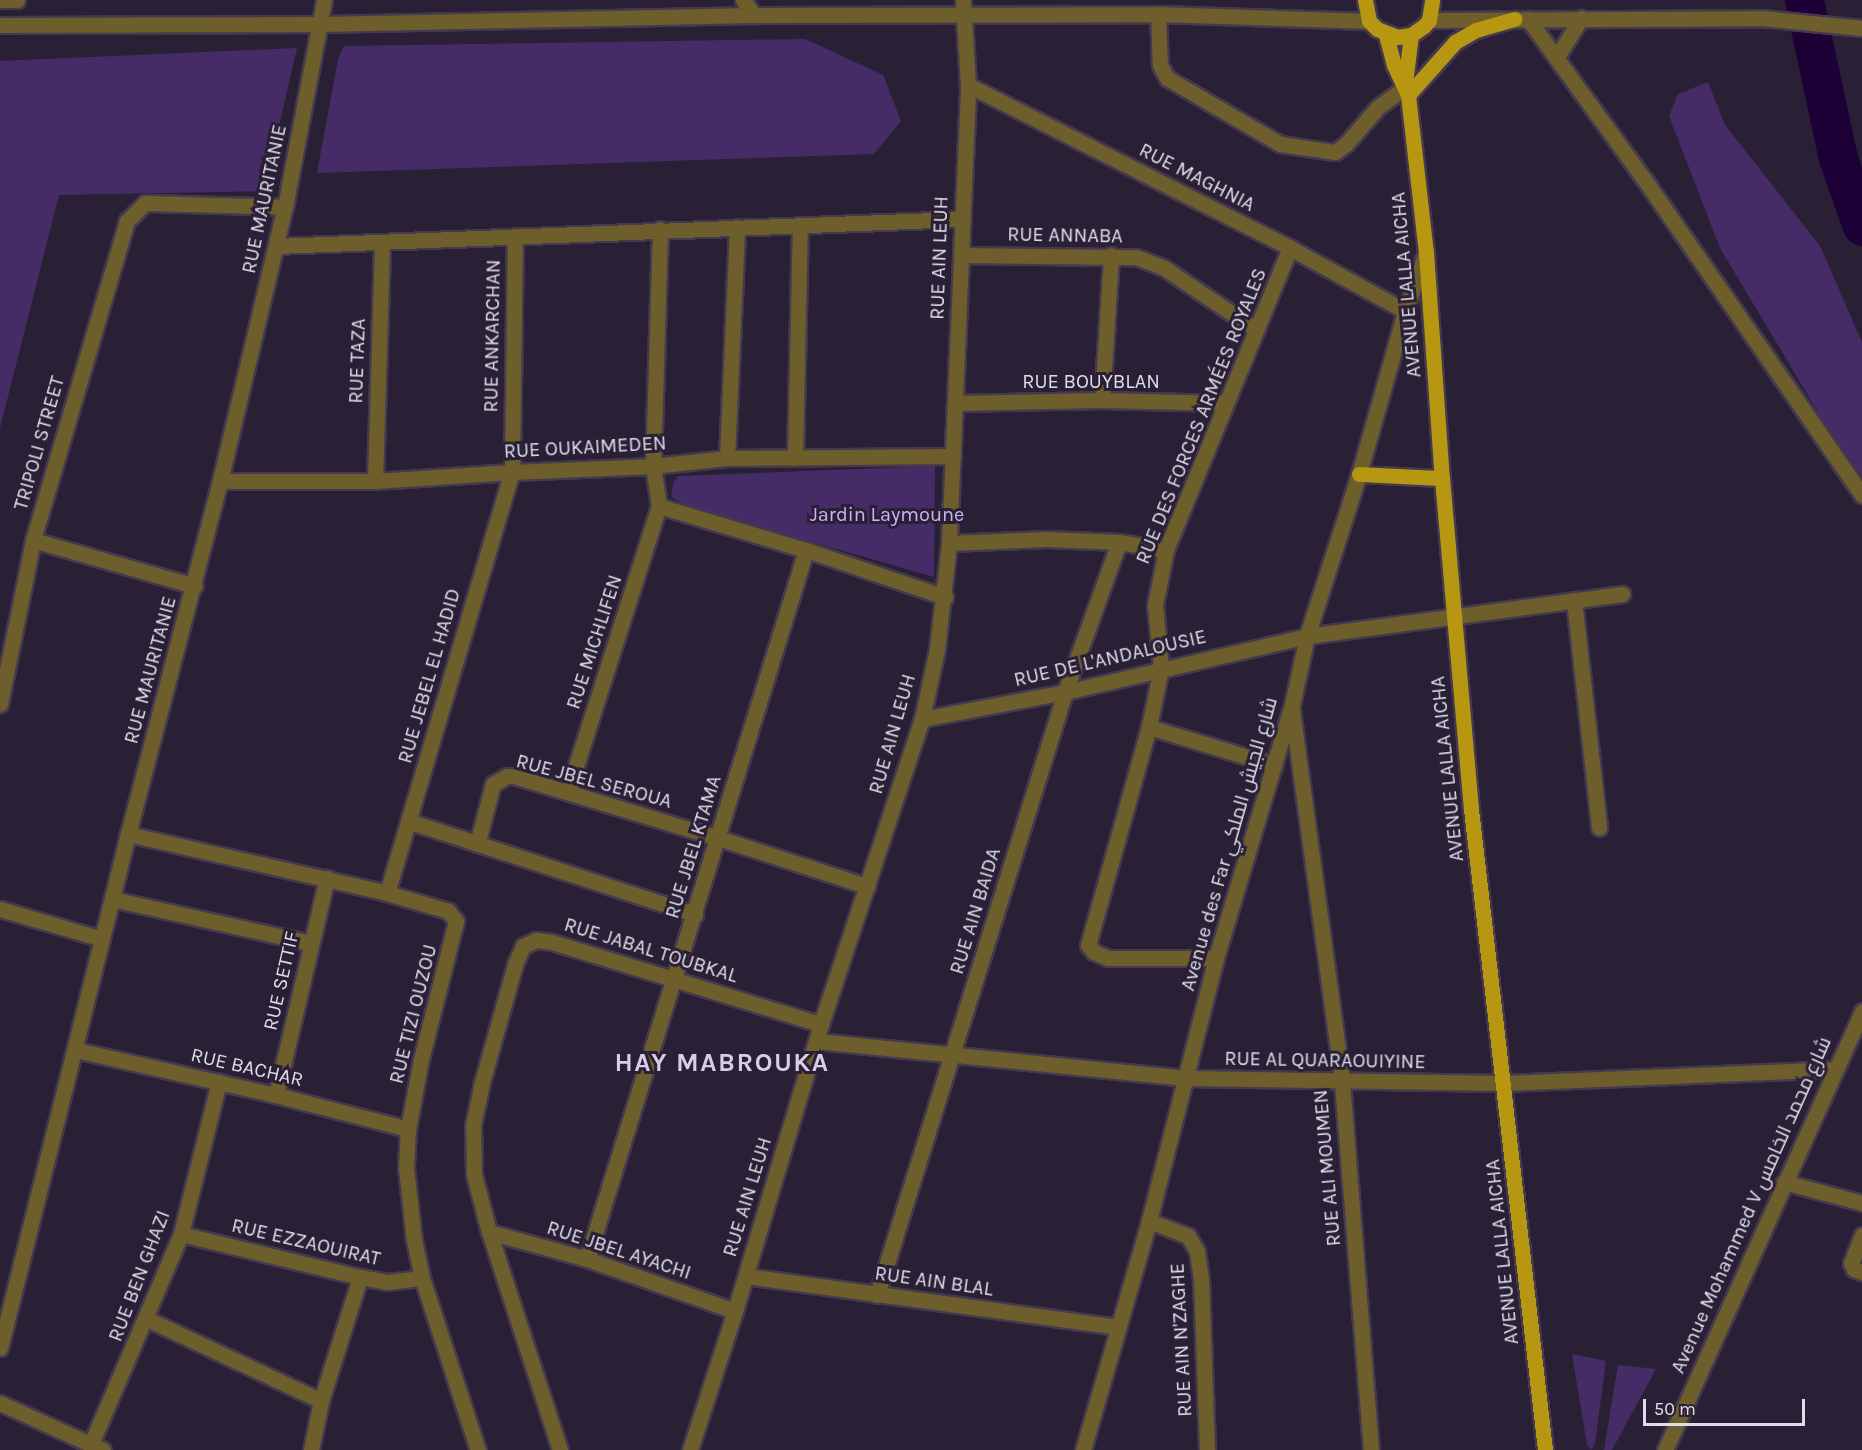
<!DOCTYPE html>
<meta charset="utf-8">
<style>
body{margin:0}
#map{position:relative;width:1862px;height:1450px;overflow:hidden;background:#292036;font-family:Karla,Cairo,sans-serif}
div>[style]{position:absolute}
.green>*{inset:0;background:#462c66}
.river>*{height:39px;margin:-19.5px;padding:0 19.5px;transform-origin:19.5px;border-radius:19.5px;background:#1c0036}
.roads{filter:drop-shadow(2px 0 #433a4f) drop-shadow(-2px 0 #433a4f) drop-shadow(0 2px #433a4f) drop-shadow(0 -2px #433a4f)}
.minor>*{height:15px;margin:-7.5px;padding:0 7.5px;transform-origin:7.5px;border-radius:7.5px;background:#6e5e2c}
.major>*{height:15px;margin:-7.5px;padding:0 7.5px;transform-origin:7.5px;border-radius:7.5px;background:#b79612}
span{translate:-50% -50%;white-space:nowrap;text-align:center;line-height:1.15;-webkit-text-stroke:6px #292036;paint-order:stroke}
.street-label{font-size:20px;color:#e1dceb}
.park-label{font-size:20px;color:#cdb1f9}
.district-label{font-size:26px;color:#d7cce9;font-weight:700;letter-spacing:1.5px}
.scale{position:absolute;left:1643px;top:1399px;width:162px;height:27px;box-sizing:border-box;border:3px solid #e1dceb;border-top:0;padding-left:8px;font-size:18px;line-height:21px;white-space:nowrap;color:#e1dceb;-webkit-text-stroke:4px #292036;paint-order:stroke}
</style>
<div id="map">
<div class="green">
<i style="clip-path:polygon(805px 39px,883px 75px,901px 121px,874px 154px,317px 173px,338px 59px,344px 46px)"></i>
<i style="clip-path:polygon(297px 48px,264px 191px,59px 195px,0 428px,0 61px)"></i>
<i style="clip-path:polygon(1708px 82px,1725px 125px,1820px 246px,1862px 342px,1862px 477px,1822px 419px,1720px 248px,1669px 116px,1678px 94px)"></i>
<i style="clip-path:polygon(935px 466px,934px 577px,687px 506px,671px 497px,673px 484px,678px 476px)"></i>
<i style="clip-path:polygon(1572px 1354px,1606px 1361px,1595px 1443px,1591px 1450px,1587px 1445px)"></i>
<i style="clip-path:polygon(1618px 1365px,1656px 1369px,1612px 1450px,1604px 1450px)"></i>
</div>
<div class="river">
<i style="left:1804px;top:0;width:162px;rotate:77.9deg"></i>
<i style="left:1838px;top:158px;width:72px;rotate:70.6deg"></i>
</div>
<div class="roads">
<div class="minor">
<i style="left:0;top:0;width:17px"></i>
<i style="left:743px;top:0;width:19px;rotate:54deg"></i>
<i style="left:1158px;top:14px;width:51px;rotate:87.8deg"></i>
<i style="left:1160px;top:65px;width:15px;rotate:62deg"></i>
<i style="left:1167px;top:78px;width:131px;rotate:30.3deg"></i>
<i style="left:1280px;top:144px;width:56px;rotate:8.3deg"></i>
<i style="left:1335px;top:152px;width:14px;rotate:-36deg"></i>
<i style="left:1346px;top:144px;width:49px;rotate:-49.1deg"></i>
<i style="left:1378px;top:107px;width:34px;rotate:-36deg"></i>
<i style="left:1528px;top:19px;width:198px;rotate:54.1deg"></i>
<i style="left:1644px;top:179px;width:384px;rotate:55.4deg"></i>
<i style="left:1429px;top:20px;width:332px;rotate:-0.3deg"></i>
<i style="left:1761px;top:18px;width:101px;rotate:5.7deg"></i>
<i style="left:0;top:25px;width:321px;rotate:-0.2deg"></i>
<i style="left:321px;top:24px;width:433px;rotate:-1.2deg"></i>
<i style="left:754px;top:15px;width:404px;rotate:-0.1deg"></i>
<i style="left:1158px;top:14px;width:211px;rotate:1.9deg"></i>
<i style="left:1557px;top:57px;width:46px;rotate:-58.4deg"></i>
<i style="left:968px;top:85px;width:361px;rotate:26.8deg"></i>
<i style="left:1290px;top:248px;width:131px;rotate:28.7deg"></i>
<i style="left:276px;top:246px;width:685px;rotate:-2.26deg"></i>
<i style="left:961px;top:255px;width:175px;rotate:0.7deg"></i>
<i style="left:1136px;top:257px;width:30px;rotate:21deg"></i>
<i style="left:1164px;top:268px;width:110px;rotate:33.8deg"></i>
<i style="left:1102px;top:400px;width:145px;rotate:-86.4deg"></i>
<i style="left:955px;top:403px;width:147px;rotate:-1.2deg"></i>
<i style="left:1102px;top:400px;width:124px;rotate:1.4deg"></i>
<i style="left:727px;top:458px;width:231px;rotate:-87.5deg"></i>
<i style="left:795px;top:458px;width:233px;rotate:-88.8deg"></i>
<i style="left:220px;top:481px;width:155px"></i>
<i style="left:375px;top:481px;width:137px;rotate:-3.8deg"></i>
<i style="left:512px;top:472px;width:141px;rotate:-2.4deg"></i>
<i style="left:653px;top:466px;width:74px;rotate:-6.2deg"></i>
<i style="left:727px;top:458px;width:226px;rotate:-0.5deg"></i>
<i style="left:375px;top:481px;width:238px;rotate:-88.3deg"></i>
<i style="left:659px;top:506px;width:153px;rotate:16.7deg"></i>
<i style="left:806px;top:550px;width:147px;rotate:18.7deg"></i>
<i style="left:33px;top:540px;width:168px;rotate:15.9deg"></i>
<i style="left:949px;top:543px;width:97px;rotate:-2.4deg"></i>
<i style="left:1046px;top:539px;width:73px;rotate:2.4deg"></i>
<i style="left:1119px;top:542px;width:48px;rotate:9.7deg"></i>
<i style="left:1574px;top:600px;width:229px;rotate:83.7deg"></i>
<i style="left:0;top:704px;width:167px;rotate:-78.6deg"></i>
<i style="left:33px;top:540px;width:333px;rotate:-73.6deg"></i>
<i style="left:127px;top:221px;width:25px;rotate:-45deg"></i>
<i style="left:145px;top:203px;width:140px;rotate:1.6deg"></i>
<i style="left:1292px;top:710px;width:375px;rotate:82.3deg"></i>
<i style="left:1342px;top:1082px;width:369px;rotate:85.5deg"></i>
<i style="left:922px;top:719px;width:146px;rotate:-10.7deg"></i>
<i style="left:1065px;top:692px;width:248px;rotate:-13deg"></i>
<i style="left:1307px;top:636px;width:318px;rotate:-7.6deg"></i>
<i style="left:1149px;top:727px;width:131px;rotate:16.9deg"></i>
<i style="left:568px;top:791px;width:299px;rotate:-72.3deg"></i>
<i style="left:659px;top:506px;width:40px;rotate:-98.5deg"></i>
<i style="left:653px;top:466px;width:237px;rotate:-88.3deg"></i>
<i style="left:408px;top:821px;width:302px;rotate:18deg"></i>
<i style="left:128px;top:834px;width:266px;rotate:12.8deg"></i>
<i style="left:387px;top:893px;width:64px;rotate:16.4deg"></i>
<i style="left:448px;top:911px;width:13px;rotate:51deg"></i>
<i style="left:456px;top:921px;width:142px;rotate:104.2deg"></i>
<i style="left:421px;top:1059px;width:71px;rotate:100.5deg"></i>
<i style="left:408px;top:1129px;width:39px;rotate:93deg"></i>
<i style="left:406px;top:1168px;width:72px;rotate:83.7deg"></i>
<i style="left:414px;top:1240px;width:39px;rotate:78deg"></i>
<i style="left:422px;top:1278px;width:181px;rotate:72deg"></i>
<i style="left:477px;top:844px;width:62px;rotate:-75.1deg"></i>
<i style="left:493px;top:784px;width:16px;rotate:-30deg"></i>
<i style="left:507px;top:776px;width:7px"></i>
<i style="left:514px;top:776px;width:213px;rotate:16.9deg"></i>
<i style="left:718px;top:838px;width:157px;rotate:17.9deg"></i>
<i style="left:387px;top:893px;width:439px;rotate:-73.5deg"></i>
<i style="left:512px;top:472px;width:236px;rotate:-89.3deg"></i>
<i style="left:112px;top:899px;width:204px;rotate:12.5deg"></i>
<i style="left:0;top:909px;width:106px;rotate:16.4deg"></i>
<i style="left:1216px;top:958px;width:108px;rotate:180deg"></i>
<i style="left:1108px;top:958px;width:15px;rotate:-157deg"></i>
<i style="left:1094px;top:952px;width:9px;rotate:-131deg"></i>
<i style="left:1088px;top:945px;width:226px;rotate:-74.4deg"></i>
<i style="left:1149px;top:727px;width:60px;rotate:-78.5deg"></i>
<i style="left:1161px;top:668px;width:63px;rotate:-95.4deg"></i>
<i style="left:1155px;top:605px;width:56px;rotate:-78.7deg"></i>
<i style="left:1166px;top:550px;width:326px;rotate:-67.7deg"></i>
<i style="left:816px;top:1041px;width:372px;rotate:5.7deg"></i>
<i style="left:1186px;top:1078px;width:319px;rotate:0.9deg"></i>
<i style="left:1505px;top:1083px;width:330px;rotate:-2.4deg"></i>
<i style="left:76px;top:1050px;width:205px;rotate:12.7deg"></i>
<i style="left:276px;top:1095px;width:136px;rotate:14.4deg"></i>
<i style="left:276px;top:1095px;width:223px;rotate:-76.8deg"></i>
<i style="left:1784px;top:1182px;width:81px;rotate:15.1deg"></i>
<i style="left:1149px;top:1221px;width:42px;rotate:21deg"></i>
<i style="left:1188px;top:1236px;width:17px;rotate:59deg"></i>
<i style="left:1197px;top:1251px;width:27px;rotate:82deg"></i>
<i style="left:1201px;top:1278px;width:172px;rotate:88deg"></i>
<i style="left:489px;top:1232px;width:102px;rotate:15.4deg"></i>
<i style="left:587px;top:1259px;width:157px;rotate:19.4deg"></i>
<i style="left:181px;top:1234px;width:184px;rotate:13.5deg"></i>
<i style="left:360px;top:1277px;width:28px;rotate:10deg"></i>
<i style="left:388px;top:1282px;width:34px;rotate:-7deg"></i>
<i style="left:1862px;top:1235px;width:30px;rotate:111deg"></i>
<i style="left:1851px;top:1263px;width:7px;rotate:63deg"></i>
<i style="left:1854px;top:1269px;width:9px;rotate:21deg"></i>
<i style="left:587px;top:1259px;width:742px;rotate:-72.83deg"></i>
<i style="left:746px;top:1276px;width:374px;rotate:7.8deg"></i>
<i style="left:877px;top:1295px;width:632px;rotate:-72.68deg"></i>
<i style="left:1065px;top:692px;width:159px;rotate:-70.2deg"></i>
<i style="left:145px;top:1318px;width:195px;rotate:25.2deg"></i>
<i style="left:0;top:1348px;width:530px;rotate:-76.02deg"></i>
<i style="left:128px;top:834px;width:365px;rotate:-75.4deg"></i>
<i style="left:220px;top:481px;width:282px;rotate:-76.7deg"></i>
<i style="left:285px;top:207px;width:211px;rotate:-79.3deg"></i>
<i style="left:0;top:1403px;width:113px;rotate:24.5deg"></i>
<i style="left:91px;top:1444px;width:228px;rotate:-66.8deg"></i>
<i style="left:181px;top:1234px;width:157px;rotate:-76deg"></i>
<i style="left:311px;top:1450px;width:50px;rotate:-78.5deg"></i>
<i style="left:321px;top:1401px;width:130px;rotate:-72.5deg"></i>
<i style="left:560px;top:1450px;width:229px;rotate:-108deg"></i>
<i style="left:489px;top:1232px;width:59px;rotate:-104.7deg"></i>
<i style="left:474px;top:1175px;width:50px;rotate:-91.1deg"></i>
<i style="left:473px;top:1125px;width:40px;rotate:-78deg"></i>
<i style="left:481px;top:1086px;width:127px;rotate:-74.4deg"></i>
<i style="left:515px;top:964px;width:20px;rotate:-66deg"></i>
<i style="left:523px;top:946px;width:14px;rotate:-25deg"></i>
<i style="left:536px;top:940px;width:16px;rotate:7deg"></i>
<i style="left:552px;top:942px;width:281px;rotate:17deg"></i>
<i style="left:690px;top:1450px;width:146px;rotate:-72.1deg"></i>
<i style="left:735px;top:1311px;width:300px;rotate:-73.3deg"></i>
<i style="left:821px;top:1024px;width:321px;rotate:-71.7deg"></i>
<i style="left:922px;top:719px;width:72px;rotate:-77.9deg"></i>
<i style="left:937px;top:649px;width:107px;rotate:-83.5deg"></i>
<i style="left:949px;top:543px;width:458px;rotate:-87.6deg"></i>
<i style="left:968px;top:85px;width:85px;rotate:-93.4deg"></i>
<i style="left:1083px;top:1450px;width:238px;rotate:-73.9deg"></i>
<i style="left:1149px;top:1221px;width:271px;rotate:-75.7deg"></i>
<i style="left:1216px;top:958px;width:264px;rotate:-73.3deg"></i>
<i style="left:1292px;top:705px;width:71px;rotate:-77.7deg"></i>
<i style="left:1307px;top:636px;width:170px;rotate:-72.2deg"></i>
<i style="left:1359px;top:474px;width:169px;rotate:-74.2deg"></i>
<i style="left:1405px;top:311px;width:63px;rotate:-70.4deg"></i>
<i style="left:1665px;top:1450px;width:481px;rotate:-65.8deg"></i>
</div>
<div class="major">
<i style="left:1365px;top:0;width:21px;rotate:79deg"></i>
<i style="left:1369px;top:21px;width:11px;rotate:45deg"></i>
<i style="left:1377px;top:29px;width:22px;rotate:21deg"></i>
<i style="left:1398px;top:37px;width:13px;rotate:-9deg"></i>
<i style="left:1411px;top:35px;width:16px;rotate:-35deg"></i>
<i style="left:1424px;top:26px;width:8px;rotate:-50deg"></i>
<i style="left:1429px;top:20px;width:20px;rotate:-81deg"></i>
<i style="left:1386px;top:35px;width:31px;rotate:75deg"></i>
<i style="left:1394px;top:65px;width:33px;rotate:65deg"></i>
<i style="left:1408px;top:95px;width:158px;rotate:83.5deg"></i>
<i style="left:1426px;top:252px;width:227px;rotate:86deg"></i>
<i style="left:1442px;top:478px;width:332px;rotate:85deg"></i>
<i style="left:1471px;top:809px;width:645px;rotate:83.41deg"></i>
<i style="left:1405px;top:83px;width:48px;rotate:-82.9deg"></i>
<i style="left:1408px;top:95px;width:71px;rotate:-48.4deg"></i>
<i style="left:1455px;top:42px;width:24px;rotate:-30deg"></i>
<i style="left:1476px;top:30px;width:40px;rotate:-16deg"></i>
<i style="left:1359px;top:474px;width:83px;rotate:2.8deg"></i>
</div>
</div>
<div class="street-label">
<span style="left:1197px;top:177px;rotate:27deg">RUE MAGHNIA</span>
<span style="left:264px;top:199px;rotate:-78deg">RUE MAURITANIE</span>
<span style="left:1065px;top:235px;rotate:1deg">RUE ANNABA</span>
<span style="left:939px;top:258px;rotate:-88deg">RUE AIN LEUH</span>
<span style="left:1406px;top:285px;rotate:-95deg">AVENUE LALLA AICHA</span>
<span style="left:492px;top:336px;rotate:-89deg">RUE ANKARCHAN</span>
<span style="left:357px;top:361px;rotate:-88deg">RUE TAZA</span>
<span style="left:1091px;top:381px">RUE BOUYBLAN</span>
<span style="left:1201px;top:416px;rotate:-68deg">RUE DES FORCES ARMÉES ROYALES</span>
<span style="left:39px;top:443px;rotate:-74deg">TRIPOLI STREET</span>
<span style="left:585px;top:447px;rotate:-3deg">RUE OUKAIMEDEN</span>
<span style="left:594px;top:642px;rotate:-72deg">RUE MICHLIFEN</span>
<span style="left:1110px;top:658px;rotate:-13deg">RUE DE L'ANDALOUSIE</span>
<span style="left:150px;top:670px;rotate:-75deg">RUE MAURITANIE</span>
<span style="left:429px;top:676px;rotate:-74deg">RUE JEBEL EL HADID</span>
<span style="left:892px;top:734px;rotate:-74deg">RUE AIN LEUH</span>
<span style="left:1447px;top:769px;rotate:-96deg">AVENUE LALLA AICHA</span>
<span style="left:594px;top:781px;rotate:15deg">RUE JBEL SEROUA</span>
<span style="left:1229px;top:844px;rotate:-74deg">Avenue des Far شارع الجيش الملكي</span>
<span style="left:693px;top:847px;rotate:-73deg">RUE JBEL KTAMA</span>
<span style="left:975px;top:911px;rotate:-73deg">RUE AIN BAIDA</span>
<span style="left:651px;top:950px;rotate:17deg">RUE JABAL TOUBKAL</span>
<span style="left:281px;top:981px;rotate:-77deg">RUE SETTIF</span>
<span style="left:413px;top:1014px;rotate:-76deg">RUE TIZI OUZOU</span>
<span style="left:1325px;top:1060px;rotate:1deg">RUE AL QUARAOUIYINE</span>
<span style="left:247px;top:1067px;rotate:13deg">RUE BACHAR</span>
<span style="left:1327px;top:1168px;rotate:-95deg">RUE ALI MOUMEN</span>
<span style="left:747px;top:1197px;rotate:-73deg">RUE AIN LEUH</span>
<span style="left:1751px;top:1205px;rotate:-66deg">Avenue Mohammed V شارع محمد الخامس</span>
<span style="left:306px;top:1242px;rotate:13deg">RUE EZZAOUIRAT</span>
<span style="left:619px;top:1250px;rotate:18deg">RUE JBEL AYACHI</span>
<span style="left:1502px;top:1252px;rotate:-96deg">AVENUE LALLA AICHA</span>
<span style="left:139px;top:1276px;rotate:-69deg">RUE BEN GHAZI</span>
<span style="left:934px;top:1281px;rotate:8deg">RUE AIN BLAL</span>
<span style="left:1181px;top:1340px;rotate:-93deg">RUE AIN N'ZAGHE</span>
</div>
<div class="park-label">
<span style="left:887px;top:514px">Jardin Laymoune</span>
</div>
<div class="district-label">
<span style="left:722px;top:1063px">HAY MABROUKA</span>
</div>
<div class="scale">50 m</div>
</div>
